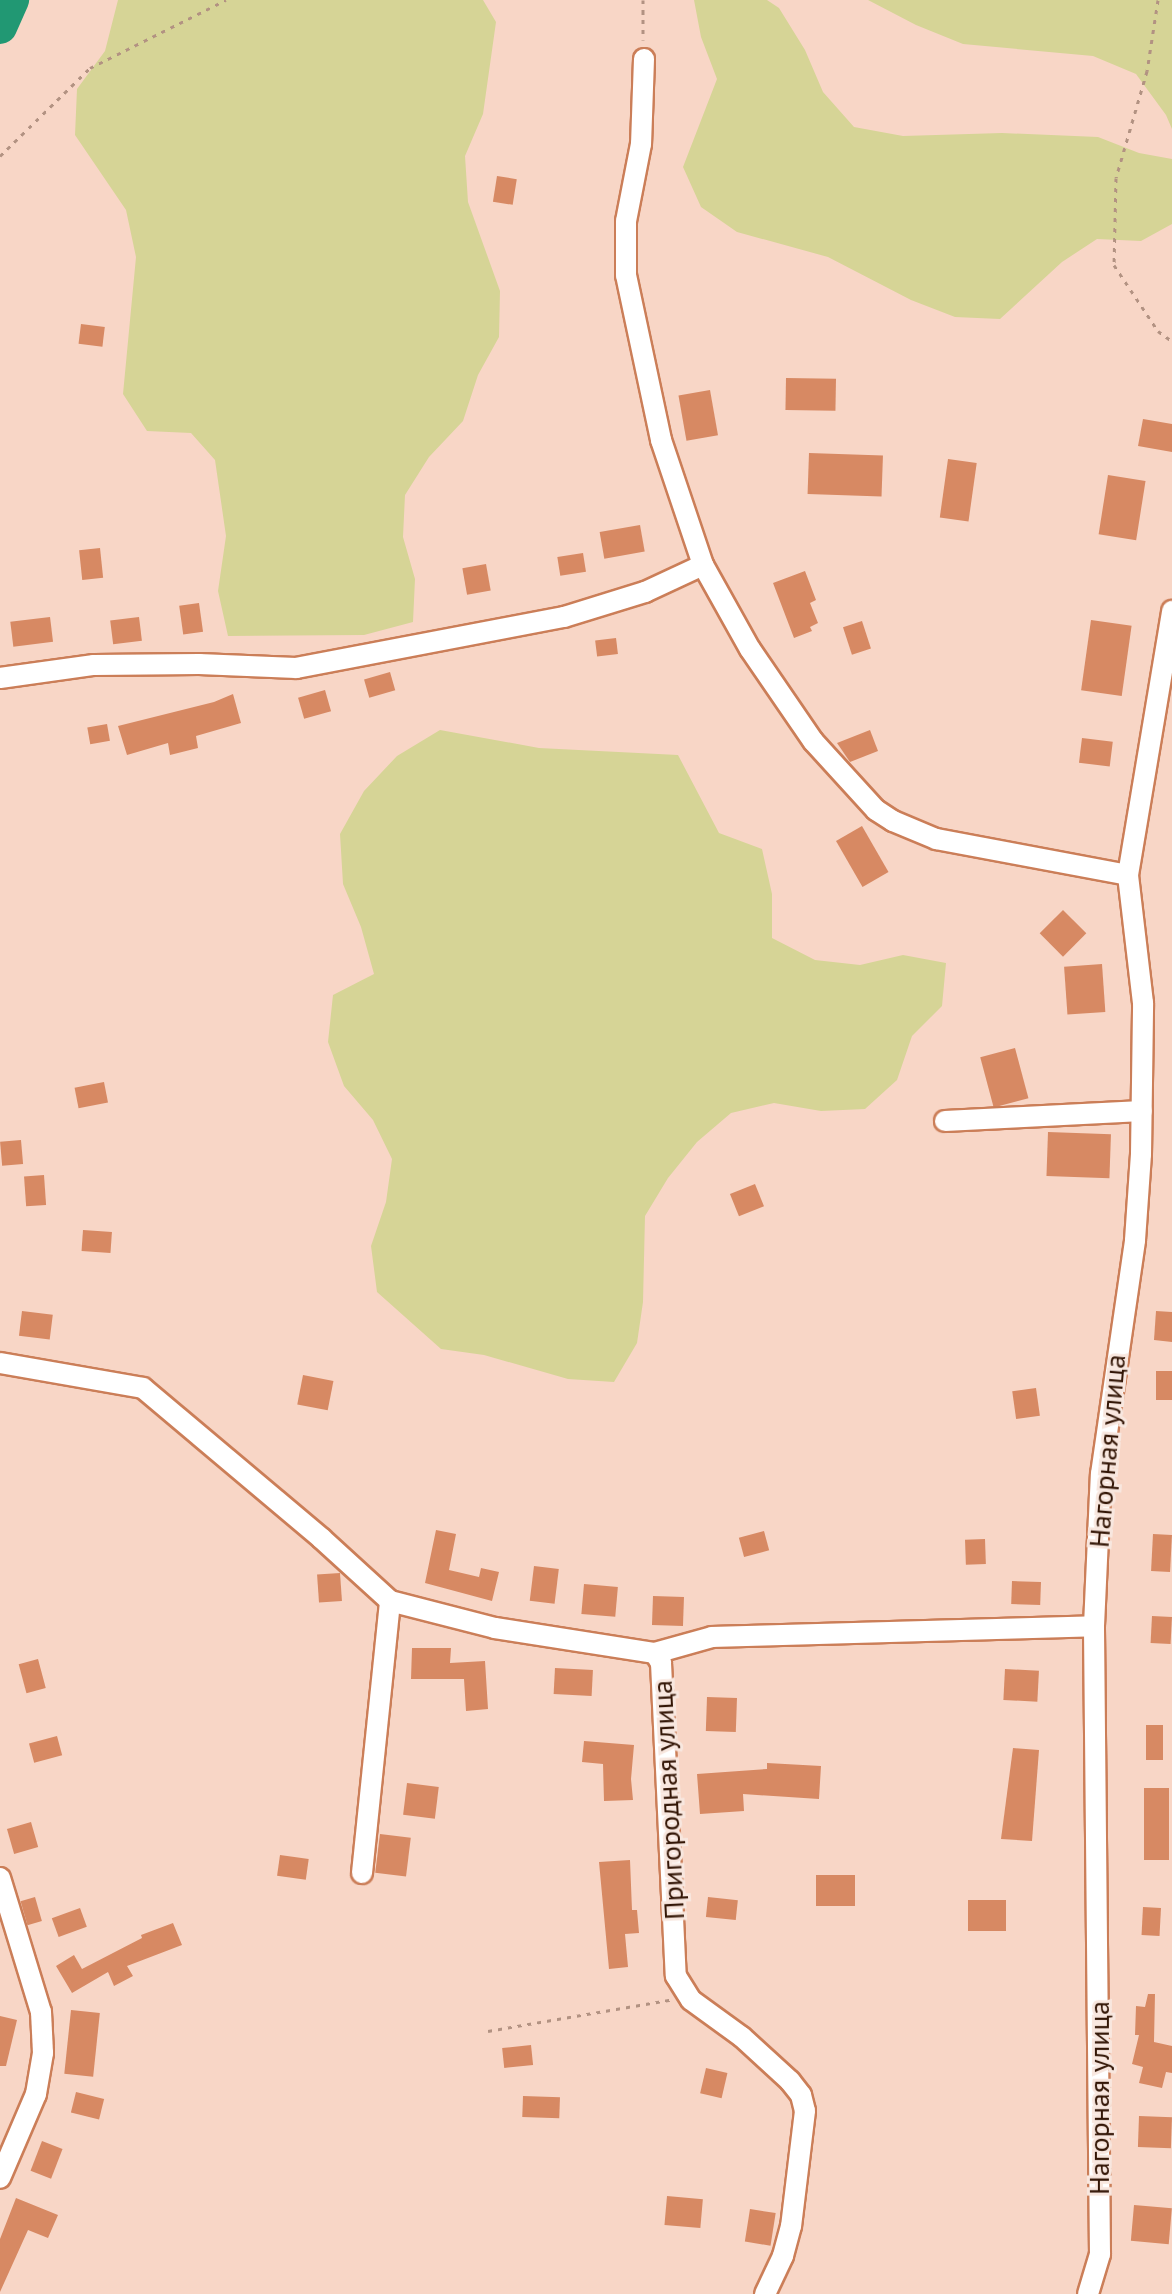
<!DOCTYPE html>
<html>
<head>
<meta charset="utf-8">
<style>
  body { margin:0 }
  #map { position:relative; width:1172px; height:2294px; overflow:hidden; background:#f8d6c6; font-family:"PT Sans",sans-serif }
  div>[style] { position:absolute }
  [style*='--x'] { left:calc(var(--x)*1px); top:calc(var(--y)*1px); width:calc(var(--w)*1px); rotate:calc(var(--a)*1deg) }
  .green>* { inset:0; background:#d6d496 }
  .river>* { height:34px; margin:-17px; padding:0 17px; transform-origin:17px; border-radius:17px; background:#219873 }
  .building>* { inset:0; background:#d78963; transform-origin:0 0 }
  .path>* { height:3px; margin-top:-1.5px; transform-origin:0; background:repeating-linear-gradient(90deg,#b29282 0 4px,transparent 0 10px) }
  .roads { filter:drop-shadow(2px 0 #cb7e58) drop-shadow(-2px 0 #cb7e58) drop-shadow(0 2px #cb7e58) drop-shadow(0 -2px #cb7e58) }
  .minor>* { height:20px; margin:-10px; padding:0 10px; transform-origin:10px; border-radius:10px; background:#fff }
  span { translate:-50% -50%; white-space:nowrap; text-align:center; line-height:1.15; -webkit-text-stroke:6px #f8e7df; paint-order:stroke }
  .street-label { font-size:28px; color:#331606 }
</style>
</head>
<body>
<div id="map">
  <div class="green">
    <div style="clip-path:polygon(118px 0,483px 0,496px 22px,483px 114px,465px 156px,468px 202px,500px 291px,499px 337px,478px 375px,463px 421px,429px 457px,405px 495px,403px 537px,415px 579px,413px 622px,364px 635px,228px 636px,218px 591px,226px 536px,215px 460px,191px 433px,147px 431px,123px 394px,136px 257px,126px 210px,75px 135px,77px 89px,105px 51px)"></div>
    <div style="clip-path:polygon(694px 0,767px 0,779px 8px,805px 50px,823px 92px,854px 127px,903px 136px,1002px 133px,1098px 137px,1139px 153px,1172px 159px,1172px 224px,1141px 241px,1097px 239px,1062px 262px,1000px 319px,955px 317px,911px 300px,828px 257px,737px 232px,701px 207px,683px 167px,717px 79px,701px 37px)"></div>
    <div style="clip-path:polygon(868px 0,1172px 0,1172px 129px,1166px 115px,1136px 74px,1093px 56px,963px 44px,916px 25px)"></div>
    <div style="clip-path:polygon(440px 730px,539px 748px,678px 755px,719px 833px,762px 849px,772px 894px,772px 938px,815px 960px,860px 965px,903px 955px,946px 963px,942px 1006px,912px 1036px,897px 1080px,865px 1109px,821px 1111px,774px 1103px,731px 1113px,697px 1142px,668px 1178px,645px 1216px,643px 1302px,637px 1343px,614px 1382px,568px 1379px,484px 1355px,441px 1349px,377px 1292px,371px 1246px,386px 1202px,392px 1159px,373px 1120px,344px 1086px,328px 1042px,333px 995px,374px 974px,361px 927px,343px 884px,340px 834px,364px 791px,397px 756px)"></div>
  </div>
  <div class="river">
    <div style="--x:0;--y:27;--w:30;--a:-66"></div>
  </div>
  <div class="building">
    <div style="left:497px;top:176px;width:20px;height:26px;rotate:9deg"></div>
    <div style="left:81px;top:324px;width:24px;height:20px;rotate:7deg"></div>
    <div style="left:786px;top:378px;width:50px;height:32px;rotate:1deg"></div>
    <div style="left:710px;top:390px;width:46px;height:32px;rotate:80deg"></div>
    <div style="clip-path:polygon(1143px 419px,1172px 424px,1172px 452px,1138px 446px)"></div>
    <div style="left:809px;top:453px;width:74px;height:41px;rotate:2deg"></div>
    <div style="left:948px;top:459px;width:29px;height:59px;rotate:8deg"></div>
    <div style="left:1108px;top:475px;width:38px;height:60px;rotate:9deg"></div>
    <div style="left:640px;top:525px;width:27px;height:41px;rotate:80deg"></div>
    <div style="left:100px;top:548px;width:30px;height:21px;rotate:84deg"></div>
    <div style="left:583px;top:553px;width:19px;height:26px;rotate:81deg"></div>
    <div style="left:486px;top:564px;width:27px;height:24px;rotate:80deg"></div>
    <div style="clip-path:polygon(805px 571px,816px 600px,810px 603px,818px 623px,810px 627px,812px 631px,794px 638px,773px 583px)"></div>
    <div style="left:199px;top:603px;width:29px;height:20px;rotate:82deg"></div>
    <div style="left:50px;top:617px;width:25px;height:40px;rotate:83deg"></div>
    <div style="left:139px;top:617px;width:24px;height:29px;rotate:83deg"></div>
    <div style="left:1091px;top:620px;width:41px;height:71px;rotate:8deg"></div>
    <div style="left:862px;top:621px;width:29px;height:20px;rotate:72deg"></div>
    <div style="left:616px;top:638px;width:16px;height:21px;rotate:83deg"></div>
    <div style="left:390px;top:672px;width:19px;height:27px;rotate:74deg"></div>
    <div style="left:325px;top:690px;width:22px;height:28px;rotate:74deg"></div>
    <div style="clip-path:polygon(233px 694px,241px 723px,196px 736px,198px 748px,170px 755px,168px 743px,127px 755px,118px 726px,214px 702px)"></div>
    <div style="left:107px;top:724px;width:17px;height:20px;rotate:80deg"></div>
    <div style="clip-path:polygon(870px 730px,878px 751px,850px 762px,837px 743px)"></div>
    <div style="left:1082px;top:738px;width:31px;height:25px;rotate:7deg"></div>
    <div style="left:862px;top:826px;width:53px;height:30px;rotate:60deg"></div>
    <div style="left:1063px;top:910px;width:33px;height:33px;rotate:45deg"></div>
    <div style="left:1102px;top:964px;width:48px;height:38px;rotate:86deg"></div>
    <div style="left:1015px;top:1048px;width:52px;height:36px;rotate:75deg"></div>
    <div style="left:104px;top:1082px;width:21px;height:30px;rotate:79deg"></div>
    <div style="left:1048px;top:1132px;width:63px;height:44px;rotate:2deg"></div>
    <div style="left:21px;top:1140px;width:24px;height:21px;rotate:85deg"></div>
    <div style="left:44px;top:1175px;width:30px;height:20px;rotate:86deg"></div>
    <div style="left:755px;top:1184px;width:24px;height:27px;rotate:68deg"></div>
    <div style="left:83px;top:1230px;width:29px;height:21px;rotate:4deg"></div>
    <div style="left:22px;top:1311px;width:31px;height:25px;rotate:7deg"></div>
    <div style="clip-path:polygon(1156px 1311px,1172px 1312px,1172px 1342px,1154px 1340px)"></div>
    <div style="left:1156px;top:1371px;width:16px;height:29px"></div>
    <div style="left:303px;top:1375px;width:31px;height:30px;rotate:11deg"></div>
    <div style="left:1036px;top:1388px;width:28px;height:24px;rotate:82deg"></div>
    <div style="clip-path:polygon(436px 1530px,456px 1534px,449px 1570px,479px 1577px,481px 1568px,499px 1572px,492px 1601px,425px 1583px)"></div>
    <div style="left:764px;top:1531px;width:20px;height:26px;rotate:75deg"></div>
    <div style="left:1153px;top:1534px;width:19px;height:37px;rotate:3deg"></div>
    <div style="left:985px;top:1539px;width:25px;height:20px;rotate:88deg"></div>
    <div style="left:534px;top:1566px;width:25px;height:35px;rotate:7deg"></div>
    <div style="left:340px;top:1573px;width:28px;height:23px;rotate:86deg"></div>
    <div style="left:1012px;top:1581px;width:29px;height:23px;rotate:2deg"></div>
    <div style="left:584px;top:1584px;width:34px;height:30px;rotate:5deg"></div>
    <div style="left:653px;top:1596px;width:31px;height:29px;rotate:2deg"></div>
    <div style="left:1152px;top:1616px;width:20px;height:27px;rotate:3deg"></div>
    <div style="clip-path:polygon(412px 1648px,451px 1648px,450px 1663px,485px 1661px,488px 1709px,466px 1711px,464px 1679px,411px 1679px)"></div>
    <div style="left:38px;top:1659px;width:30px;height:20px;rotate:75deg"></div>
    <div style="left:555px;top:1668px;width:38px;height:26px;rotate:3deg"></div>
    <div style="left:1005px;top:1669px;width:34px;height:31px;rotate:3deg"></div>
    <div style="left:707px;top:1697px;width:30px;height:34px;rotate:2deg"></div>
    <div style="left:1146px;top:1725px;width:17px;height:35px"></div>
    <div style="left:57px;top:1736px;width:20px;height:29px;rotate:75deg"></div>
    <div style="clip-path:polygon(584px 1741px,634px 1745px,631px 1779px,633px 1800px,604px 1801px,603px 1764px,582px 1762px)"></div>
    <div style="clip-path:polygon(1013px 1748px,1039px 1750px,1032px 1841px,1001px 1839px)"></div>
    <div style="clip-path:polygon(767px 1763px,821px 1766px,819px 1799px,743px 1794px,744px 1811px,700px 1814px,697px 1774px,767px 1769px)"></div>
    <div style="left:407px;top:1783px;width:32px;height:32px;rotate:7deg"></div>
    <div style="left:1144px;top:1788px;width:25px;height:72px"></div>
    <div style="left:31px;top:1822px;width:26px;height:25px;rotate:74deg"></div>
    <div style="left:380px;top:1834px;width:31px;height:39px;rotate:7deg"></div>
    <div style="left:280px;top:1855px;width:29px;height:21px;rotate:8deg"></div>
    <div style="clip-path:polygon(630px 1860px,632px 1910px,637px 1910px,639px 1933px,625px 1934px,628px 1967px,609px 1969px,599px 1862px)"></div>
    <div style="left:816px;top:1875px;width:39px;height:31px"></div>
    <div style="left:35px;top:1897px;width:25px;height:15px;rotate:74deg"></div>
    <div style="left:708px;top:1897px;width:30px;height:20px;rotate:6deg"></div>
    <div style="left:968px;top:1900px;width:38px;height:31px"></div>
    <div style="left:1143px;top:1907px;width:18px;height:28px;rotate:3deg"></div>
    <div style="left:80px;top:1908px;width:20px;height:30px;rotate:70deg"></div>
    <div style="clip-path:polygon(173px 1923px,182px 1945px,127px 1966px,133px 1976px,114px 1986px,108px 1972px,72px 1993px,56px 1966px,74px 1955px,82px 1969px,142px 1938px,141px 1935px)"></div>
    <div style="clip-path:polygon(1148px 1994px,1155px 1994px,1154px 2042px,1172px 2046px,1172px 2073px,1166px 2072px,1162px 2088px,1139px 2083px,1143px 2067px,1132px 2064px,1139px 2035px,1135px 2035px,1136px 2006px,1145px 2007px)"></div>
    <div style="left:71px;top:2010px;width:29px;height:64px;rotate:6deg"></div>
    <div style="clip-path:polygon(0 2016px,17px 2020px,6px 2066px,0 2066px)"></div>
    <div style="left:531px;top:2045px;width:20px;height:29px;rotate:84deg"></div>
    <div style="left:706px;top:2068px;width:22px;height:26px;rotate:13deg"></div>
    <div style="left:76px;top:2092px;width:29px;height:21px;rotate:14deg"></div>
    <div style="left:523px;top:2096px;width:37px;height:21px;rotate:2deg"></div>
    <div style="left:1139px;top:2116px;width:33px;height:31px;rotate:2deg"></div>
    <div style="left:42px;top:2141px;width:22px;height:32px;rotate:21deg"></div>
    <div style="left:667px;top:2196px;width:36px;height:29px;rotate:5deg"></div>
    <div style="clip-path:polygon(16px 2198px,58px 2215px,48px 2238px,28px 2230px,0 2292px,0 2239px)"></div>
    <div style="left:1134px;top:2205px;width:38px;height:36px;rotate:5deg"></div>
    <div style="left:750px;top:2209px;width:26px;height:33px;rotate:9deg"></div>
  </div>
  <div class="path">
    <div style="--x:643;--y:0;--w:40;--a:90"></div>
    <div style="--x:1158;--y:0;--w:72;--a:98.8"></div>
    <div style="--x:1147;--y:71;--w:111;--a:106.2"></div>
    <div style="--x:1116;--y:178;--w:87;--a:91.3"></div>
    <div style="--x:1114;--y:265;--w:79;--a:56.3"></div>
    <div style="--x:1158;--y:331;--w:17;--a:36"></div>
    <div style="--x:0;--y:156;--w:126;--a:-44.4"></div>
    <div style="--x:90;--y:68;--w:152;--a:-26.6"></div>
    <div style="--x:488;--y:2031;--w:185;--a:-9.7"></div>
  </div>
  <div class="roads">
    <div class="minor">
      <div style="--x:644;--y:59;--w:85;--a:92"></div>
      <div style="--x:641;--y:144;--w:78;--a:101"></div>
      <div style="--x:626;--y:221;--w:54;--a:90"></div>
      <div style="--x:626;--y:275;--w:169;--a:78"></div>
      <div style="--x:661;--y:440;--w:132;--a:71.4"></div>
      <div style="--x:703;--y:565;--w:96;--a:60.8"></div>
      <div style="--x:750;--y:649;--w:112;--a:55.6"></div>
      <div style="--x:813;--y:741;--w:93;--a:47.6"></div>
      <div style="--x:876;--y:810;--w:20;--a:33"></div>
      <div style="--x:893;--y:821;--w:47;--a:22.7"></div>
      <div style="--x:936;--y:839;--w:195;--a:10.6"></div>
      <div style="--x:0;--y:678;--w:95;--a:-7.9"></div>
      <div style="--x:94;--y:665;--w:105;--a:-0.5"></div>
      <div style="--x:199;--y:664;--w:97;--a:2.4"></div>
      <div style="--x:296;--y:668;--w:273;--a:-10.8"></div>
      <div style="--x:564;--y:617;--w:85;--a:-17.2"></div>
      <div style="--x:645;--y:592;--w:64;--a:-25"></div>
      <div style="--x:945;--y:1121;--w:197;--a:-2.9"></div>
      <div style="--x:0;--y:1363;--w:145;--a:9.9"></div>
      <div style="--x:143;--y:1388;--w:233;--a:40.1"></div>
      <div style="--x:321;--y:1538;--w:93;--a:42.4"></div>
      <div style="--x:390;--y:1601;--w:108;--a:14.4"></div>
      <div style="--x:495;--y:1628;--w:162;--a:8.9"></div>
      <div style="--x:655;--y:1653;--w:12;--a:59"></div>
      <div style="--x:661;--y:1663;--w:313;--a:87.3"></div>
      <div style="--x:676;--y:1976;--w:28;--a:58"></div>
      <div style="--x:691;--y:2000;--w:63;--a:36"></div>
      <div style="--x:742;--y:2037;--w:65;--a:42.5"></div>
      <div style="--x:790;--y:2081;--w:18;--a:52"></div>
      <div style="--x:801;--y:2095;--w:16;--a:76"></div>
      <div style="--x:805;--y:2111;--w:116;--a:96.9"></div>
      <div style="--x:791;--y:2226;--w:31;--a:105"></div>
      <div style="--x:783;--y:2256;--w:42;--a:115.3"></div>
      <div style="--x:655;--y:1653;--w:59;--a:-15.7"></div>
      <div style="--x:712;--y:1637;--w:382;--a:-1.6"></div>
      <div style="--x:362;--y:1873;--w:273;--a:-84.1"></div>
      <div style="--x:0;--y:1878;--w:140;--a:73"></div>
      <div style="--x:41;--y:2012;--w:41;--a:87.2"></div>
      <div style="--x:43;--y:2053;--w:42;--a:99.7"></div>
      <div style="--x:36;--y:2094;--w:91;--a:113.2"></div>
      <div style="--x:1088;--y:2294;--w:42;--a:-73.3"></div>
      <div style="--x:1100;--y:2254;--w:628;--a:-90.55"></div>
      <div style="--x:1094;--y:1626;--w:152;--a:-87.4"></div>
      <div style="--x:1101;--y:1474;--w:236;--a:-81.7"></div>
      <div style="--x:1135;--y:1240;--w:86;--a:-86"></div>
      <div style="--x:1141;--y:1154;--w:151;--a:-89.2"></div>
      <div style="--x:1143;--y:1003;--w:129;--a:-96.7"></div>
      <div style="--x:1128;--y:875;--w:268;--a:-80.5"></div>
    </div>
  </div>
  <div class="street-label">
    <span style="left:1107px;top:1451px;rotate:-85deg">Нагорная улица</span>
    <span style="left:668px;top:1800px;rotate:-93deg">Пригородная улица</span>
    <span style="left:1099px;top:2098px;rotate:-90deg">Нагорная улица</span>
  </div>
</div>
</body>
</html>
